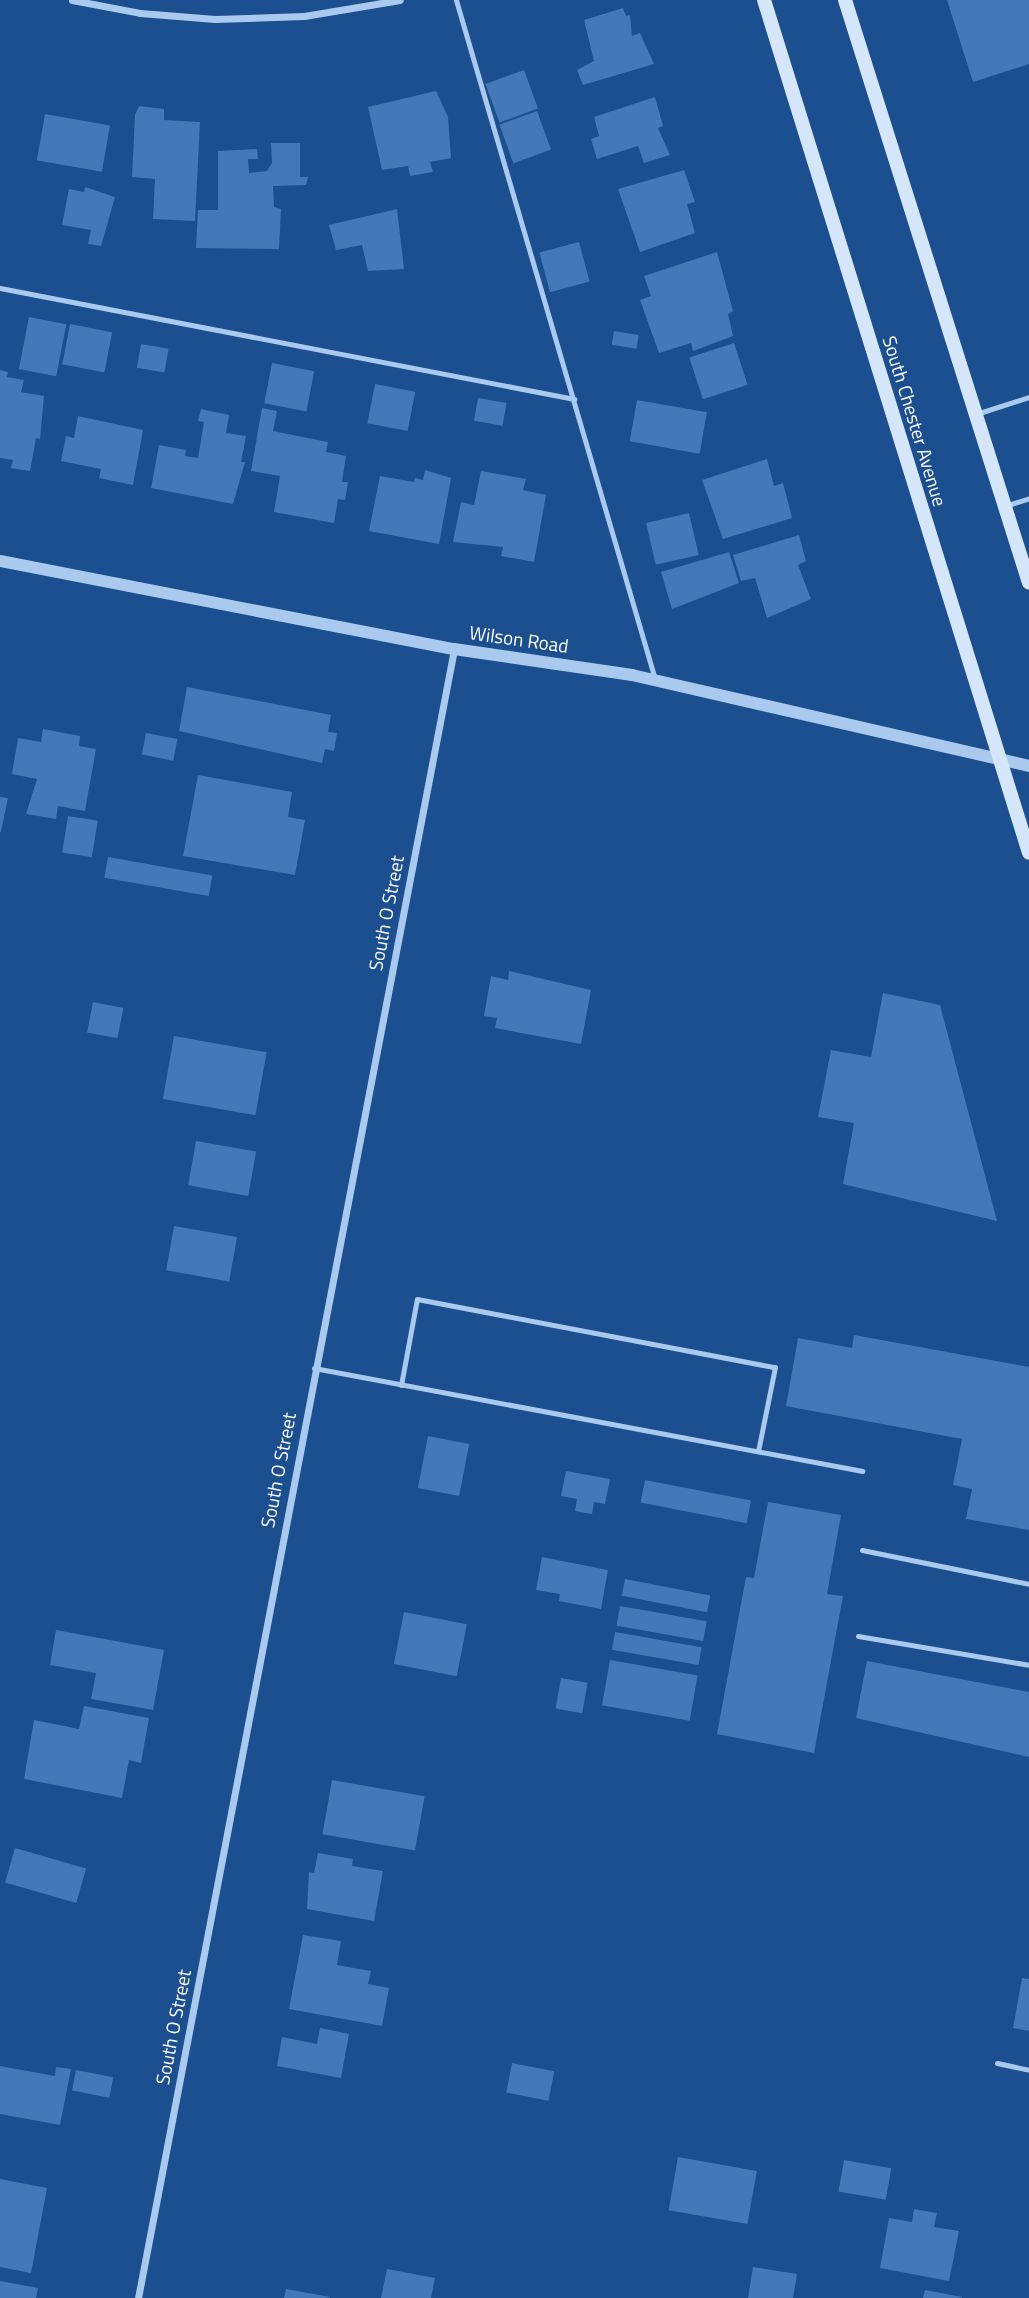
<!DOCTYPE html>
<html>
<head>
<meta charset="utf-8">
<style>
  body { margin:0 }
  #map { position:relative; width:1029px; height:2298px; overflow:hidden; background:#1b4f8f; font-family:"Titillium Web",sans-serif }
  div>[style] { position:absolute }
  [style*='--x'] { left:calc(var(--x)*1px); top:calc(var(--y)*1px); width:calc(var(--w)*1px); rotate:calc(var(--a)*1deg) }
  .building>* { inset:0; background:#4478b7; transform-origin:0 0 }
  .service>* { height:5px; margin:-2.5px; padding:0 2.5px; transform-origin:2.5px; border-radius:2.5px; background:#a9c9ee }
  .minor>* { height:7px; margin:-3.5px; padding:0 3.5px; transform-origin:3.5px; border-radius:3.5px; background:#a9c9ee }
  .tertiary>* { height:12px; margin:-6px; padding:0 6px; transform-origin:6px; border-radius:6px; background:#a9c9ee }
  .secondary>* { height:14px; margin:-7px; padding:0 7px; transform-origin:7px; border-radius:7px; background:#d6e6fa }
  span { translate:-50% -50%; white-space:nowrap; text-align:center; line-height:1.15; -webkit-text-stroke:5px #1b4f8f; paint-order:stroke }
  .street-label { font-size:19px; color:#fff }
</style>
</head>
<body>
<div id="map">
  <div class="building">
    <div style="clip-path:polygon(947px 0,1029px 0,1029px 64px,973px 82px)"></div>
    <div style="clip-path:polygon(623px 8px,626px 16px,630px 15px,632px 36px,640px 33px,654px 64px,583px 85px,577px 70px,594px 61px,584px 20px)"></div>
    <div style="left:524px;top:70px;width:41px;height:41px;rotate:70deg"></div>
    <div style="clip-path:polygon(436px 91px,448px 117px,451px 158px,430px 162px,433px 172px,410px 176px,408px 166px,382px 170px,368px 107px)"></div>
    <div style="clip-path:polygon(655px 97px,663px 126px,658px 128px,670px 155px,644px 163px,638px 146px,597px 159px,591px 139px,599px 136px,594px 117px)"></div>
    <div style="clip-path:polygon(139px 106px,164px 109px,164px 120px,200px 122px,195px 221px,153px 219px,155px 179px,132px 177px,135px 115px)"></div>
    <div style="left:537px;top:111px;width:41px;height:40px;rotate:70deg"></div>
    <div style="left:45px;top:114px;width:66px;height:47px;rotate:10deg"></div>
    <div style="clip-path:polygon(271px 143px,300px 143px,300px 177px,308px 177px,306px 185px,273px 186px,274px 207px,281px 209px,279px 249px,196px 248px,198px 210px,218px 210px,218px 151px,257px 149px,258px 159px,248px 159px,249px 173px,267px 171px,272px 163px)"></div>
    <div style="clip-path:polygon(684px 170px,695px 202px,687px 204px,695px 233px,640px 252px,618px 189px)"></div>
    <div style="clip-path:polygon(85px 187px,115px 197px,101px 246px,88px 244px,91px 230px,62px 225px,69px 189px,84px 192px)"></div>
    <div style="clip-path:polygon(397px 209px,404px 269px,368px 271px,362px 245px,336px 250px,329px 225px)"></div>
    <div style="left:579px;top:242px;width:41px;height:41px;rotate:75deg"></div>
    <div style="clip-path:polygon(717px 252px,733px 311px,728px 314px,733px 336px,693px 351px,691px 343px,659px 353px,640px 300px,651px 296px,644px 276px)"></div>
    <div style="left:29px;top:317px;width:38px;height:53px;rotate:11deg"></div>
    <div style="left:70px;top:324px;width:43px;height:41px;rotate:11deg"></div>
    <div style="left:614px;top:331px;width:25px;height:14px;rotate:9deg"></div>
    <div style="left:734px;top:343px;width:44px;height:47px;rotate:72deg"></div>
    <div style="left:141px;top:344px;width:28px;height:24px;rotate:10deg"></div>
    <div style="left:272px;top:363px;width:43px;height:41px;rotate:11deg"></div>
    <div style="clip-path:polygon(0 370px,8px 372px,7px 377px,24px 380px,21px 392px,44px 396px,40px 439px,36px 438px,30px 471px,11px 468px,13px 460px,0 458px)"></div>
    <div style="left:375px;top:384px;width:41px;height:40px;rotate:11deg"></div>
    <div style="left:478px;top:398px;width:29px;height:23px;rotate:10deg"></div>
    <div style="left:637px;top:400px;width:71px;height:42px;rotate:10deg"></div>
    <div style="clip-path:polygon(262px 408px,277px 411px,273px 431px,328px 442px,326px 452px,346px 456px,342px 482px,348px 482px,345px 500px,338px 499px,334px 523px,274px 512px,280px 476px,251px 471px)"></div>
    <div style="clip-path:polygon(201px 409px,229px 415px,226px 433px,246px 436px,241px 462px,245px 462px,233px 504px,151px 488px,159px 445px,186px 450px,185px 456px,198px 458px,204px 422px,198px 421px)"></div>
    <div style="clip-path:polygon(78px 416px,143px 430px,133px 485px,99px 478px,101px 469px,61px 461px,66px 436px,74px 438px)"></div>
    <div style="clip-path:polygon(767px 459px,774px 486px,783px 483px,792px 518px,723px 539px,702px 480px)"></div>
    <div style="clip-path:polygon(425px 470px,451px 478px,439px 544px,369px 531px,380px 476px,414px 482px,415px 478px,423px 480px)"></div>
    <div style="clip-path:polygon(481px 471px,526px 479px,523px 490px,546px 495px,534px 562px,501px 556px,503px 547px,453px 542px,461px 502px,474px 505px)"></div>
    <div style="left:689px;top:513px;width:43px;height:44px;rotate:77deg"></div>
    <div style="clip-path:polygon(799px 535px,806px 561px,798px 565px,811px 599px,767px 618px,755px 578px,741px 581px,733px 555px)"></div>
    <div style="clip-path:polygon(729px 552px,739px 583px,672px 609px,661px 572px)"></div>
    <div style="clip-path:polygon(187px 687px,331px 715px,328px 732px,337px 733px,334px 751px,325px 749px,322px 763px,179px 731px)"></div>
    <div style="clip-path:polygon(43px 729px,80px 736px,79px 746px,96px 749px,85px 811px,58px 806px,56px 819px,26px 814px,37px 779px,12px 774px,18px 738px,41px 742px)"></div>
    <div style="left:146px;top:733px;width:32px;height:22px;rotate:11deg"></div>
    <div style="clip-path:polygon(198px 775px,292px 792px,288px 817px,305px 820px,295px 875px,183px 856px)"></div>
    <div style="clip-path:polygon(0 797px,8px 798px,1px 832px,0 832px)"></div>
    <div style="left:68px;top:816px;width:30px;height:37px;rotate:9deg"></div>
    <div style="left:108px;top:857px;width:106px;height:21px;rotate:10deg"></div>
    <div style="clip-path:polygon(509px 971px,591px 990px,581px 1044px,495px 1028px,497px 1018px,484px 1016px,491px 976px,508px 980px)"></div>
    <div style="clip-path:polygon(883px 993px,940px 1005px,997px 1221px,843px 1184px,854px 1123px,818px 1117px,831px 1050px,871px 1057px)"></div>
    <div style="left:93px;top:1002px;width:31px;height:31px;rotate:11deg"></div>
    <div style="left:174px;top:1036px;width:94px;height:64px;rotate:10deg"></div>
    <div style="left:196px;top:1141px;width:61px;height:45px;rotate:10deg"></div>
    <div style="left:174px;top:1226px;width:64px;height:45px;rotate:10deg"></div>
    <div style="clip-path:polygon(854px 1335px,1029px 1367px,1029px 1530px,966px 1519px,972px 1489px,953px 1485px,962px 1439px,786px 1406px,798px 1338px,852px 1348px)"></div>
    <div style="left:428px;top:1436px;width:42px;height:53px;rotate:11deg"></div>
    <div style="clip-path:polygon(566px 1471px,610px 1479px,605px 1504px,594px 1502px,592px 1514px,575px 1511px,577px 1499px,561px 1496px)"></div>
    <div style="left:645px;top:1480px;width:108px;height:23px;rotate:11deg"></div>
    <div style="clip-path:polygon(768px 1502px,841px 1515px,827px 1594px,843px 1596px,814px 1753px,717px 1734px,746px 1577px,754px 1578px)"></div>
    <div style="clip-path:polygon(542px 1557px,608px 1570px,601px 1609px,559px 1601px,560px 1594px,536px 1590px)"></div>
    <div style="left:625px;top:1579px;width:87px;height:17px;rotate:11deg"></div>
    <div style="left:620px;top:1606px;width:88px;height:20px;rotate:10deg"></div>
    <div style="left:404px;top:1612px;width:64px;height:53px;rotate:11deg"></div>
    <div style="clip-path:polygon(56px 1630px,164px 1650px,153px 1710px,91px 1699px,96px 1673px,50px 1665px)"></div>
    <div style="left:615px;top:1632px;width:88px;height:18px;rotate:10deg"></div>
    <div style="left:610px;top:1660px;width:89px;height:46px;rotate:10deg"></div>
    <div style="clip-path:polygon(867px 1661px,1029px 1692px,1029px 1757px,856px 1718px)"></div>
    <div style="left:561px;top:1678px;width:27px;height:31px;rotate:10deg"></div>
    <div style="clip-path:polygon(84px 1706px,149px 1718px,141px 1763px,129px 1760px,122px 1798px,24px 1779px,34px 1720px,79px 1729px)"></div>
    <div style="left:332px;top:1780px;width:94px;height:55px;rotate:10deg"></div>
    <div style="left:15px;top:1848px;width:74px;height:36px;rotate:16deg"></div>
    <div style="clip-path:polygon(318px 1853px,353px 1859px,352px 1866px,383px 1871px,374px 1921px,307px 1909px,309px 1872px,314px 1873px)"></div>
    <div style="clip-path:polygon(303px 1935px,341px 1941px,337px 1965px,371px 1971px,368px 1984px,389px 1988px,382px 2026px,289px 2009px)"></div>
    <div style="clip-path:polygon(1022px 1978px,1029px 1979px,1029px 2031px,1013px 2028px)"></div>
    <div style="clip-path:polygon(320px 2028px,349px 2034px,341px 2078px,277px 2066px,282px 2037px,317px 2044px)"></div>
    <div style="left:512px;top:2063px;width:43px;height:30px;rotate:11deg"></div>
    <div style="clip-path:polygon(0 2066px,55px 2076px,56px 2067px,71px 2069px,60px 2125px,0 2114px)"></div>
    <div style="left:76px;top:2070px;width:38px;height:21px;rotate:11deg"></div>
    <div style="left:678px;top:2157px;width:80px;height:54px;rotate:10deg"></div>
    <div style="left:844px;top:2160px;width:48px;height:32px;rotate:10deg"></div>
    <div style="clip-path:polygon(0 2179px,47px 2188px,31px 2273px,0 2267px)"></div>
    <div style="clip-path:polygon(914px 2209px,937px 2213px,934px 2227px,959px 2231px,949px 2281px,880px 2268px,889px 2218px,912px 2222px)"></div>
    <div style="clip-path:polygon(753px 2267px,797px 2274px,793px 2298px,748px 2298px)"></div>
    <div style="clip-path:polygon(387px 2269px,435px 2278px,431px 2298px,381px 2298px)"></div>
    <div style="clip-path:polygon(0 2281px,38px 2288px,36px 2298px,0 2298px)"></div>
    <div style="clip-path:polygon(286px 2289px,330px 2297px,330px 2298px,284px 2298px)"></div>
    <div style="clip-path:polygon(925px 2290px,962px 2297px,962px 2298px,923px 2298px)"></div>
  </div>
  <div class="service">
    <div style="--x:456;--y:0;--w:708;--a:73.67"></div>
    <div style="--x:0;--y:288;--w:585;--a:10.94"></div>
    <div style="--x:976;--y:414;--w:56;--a:-17.8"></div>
    <div style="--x:1005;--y:506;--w:25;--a:-18"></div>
    <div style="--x:314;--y:1368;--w:558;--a:10.64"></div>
    <div style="--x:401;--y:1385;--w:87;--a:-79.5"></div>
    <div style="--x:417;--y:1299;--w:364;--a:10.8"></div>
    <div style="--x:775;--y:1367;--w:86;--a:101.4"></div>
    <div style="--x:862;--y:1550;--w:170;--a:11.5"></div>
    <div style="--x:858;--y:1636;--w:173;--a:9.6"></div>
    <div style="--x:997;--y:2063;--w:33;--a:12"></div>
  </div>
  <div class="minor">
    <div style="--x:72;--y:0;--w:69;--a:10.8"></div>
    <div style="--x:140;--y:13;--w:75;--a:4.6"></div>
    <div style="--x:215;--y:19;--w:89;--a:-1.9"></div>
    <div style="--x:304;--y:16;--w:97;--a:-9.5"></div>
    <div style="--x:138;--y:2298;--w:1679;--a:-79.15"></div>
  </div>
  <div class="tertiary">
    <div style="--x:0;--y:561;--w:462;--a:11"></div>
    <div style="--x:454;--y:649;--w:180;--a:8.3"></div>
    <div style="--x:632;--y:675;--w:407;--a:12.9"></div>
  </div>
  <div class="secondary">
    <div style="--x:764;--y:0;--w:893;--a:72.74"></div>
    <div style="--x:845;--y:0;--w:611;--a:72.48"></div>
  </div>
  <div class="street-label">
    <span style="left:915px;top:421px;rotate:73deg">South Chester Avenue</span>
    <span style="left:519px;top:639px;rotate:8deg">Wilson Road</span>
    <span style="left:386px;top:913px;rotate:-79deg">South O Street</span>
    <span style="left:278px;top:1470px;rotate:-79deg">South O Street</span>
    <span style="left:173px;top:2027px;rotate:-79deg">South O Street</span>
  </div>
</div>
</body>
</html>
